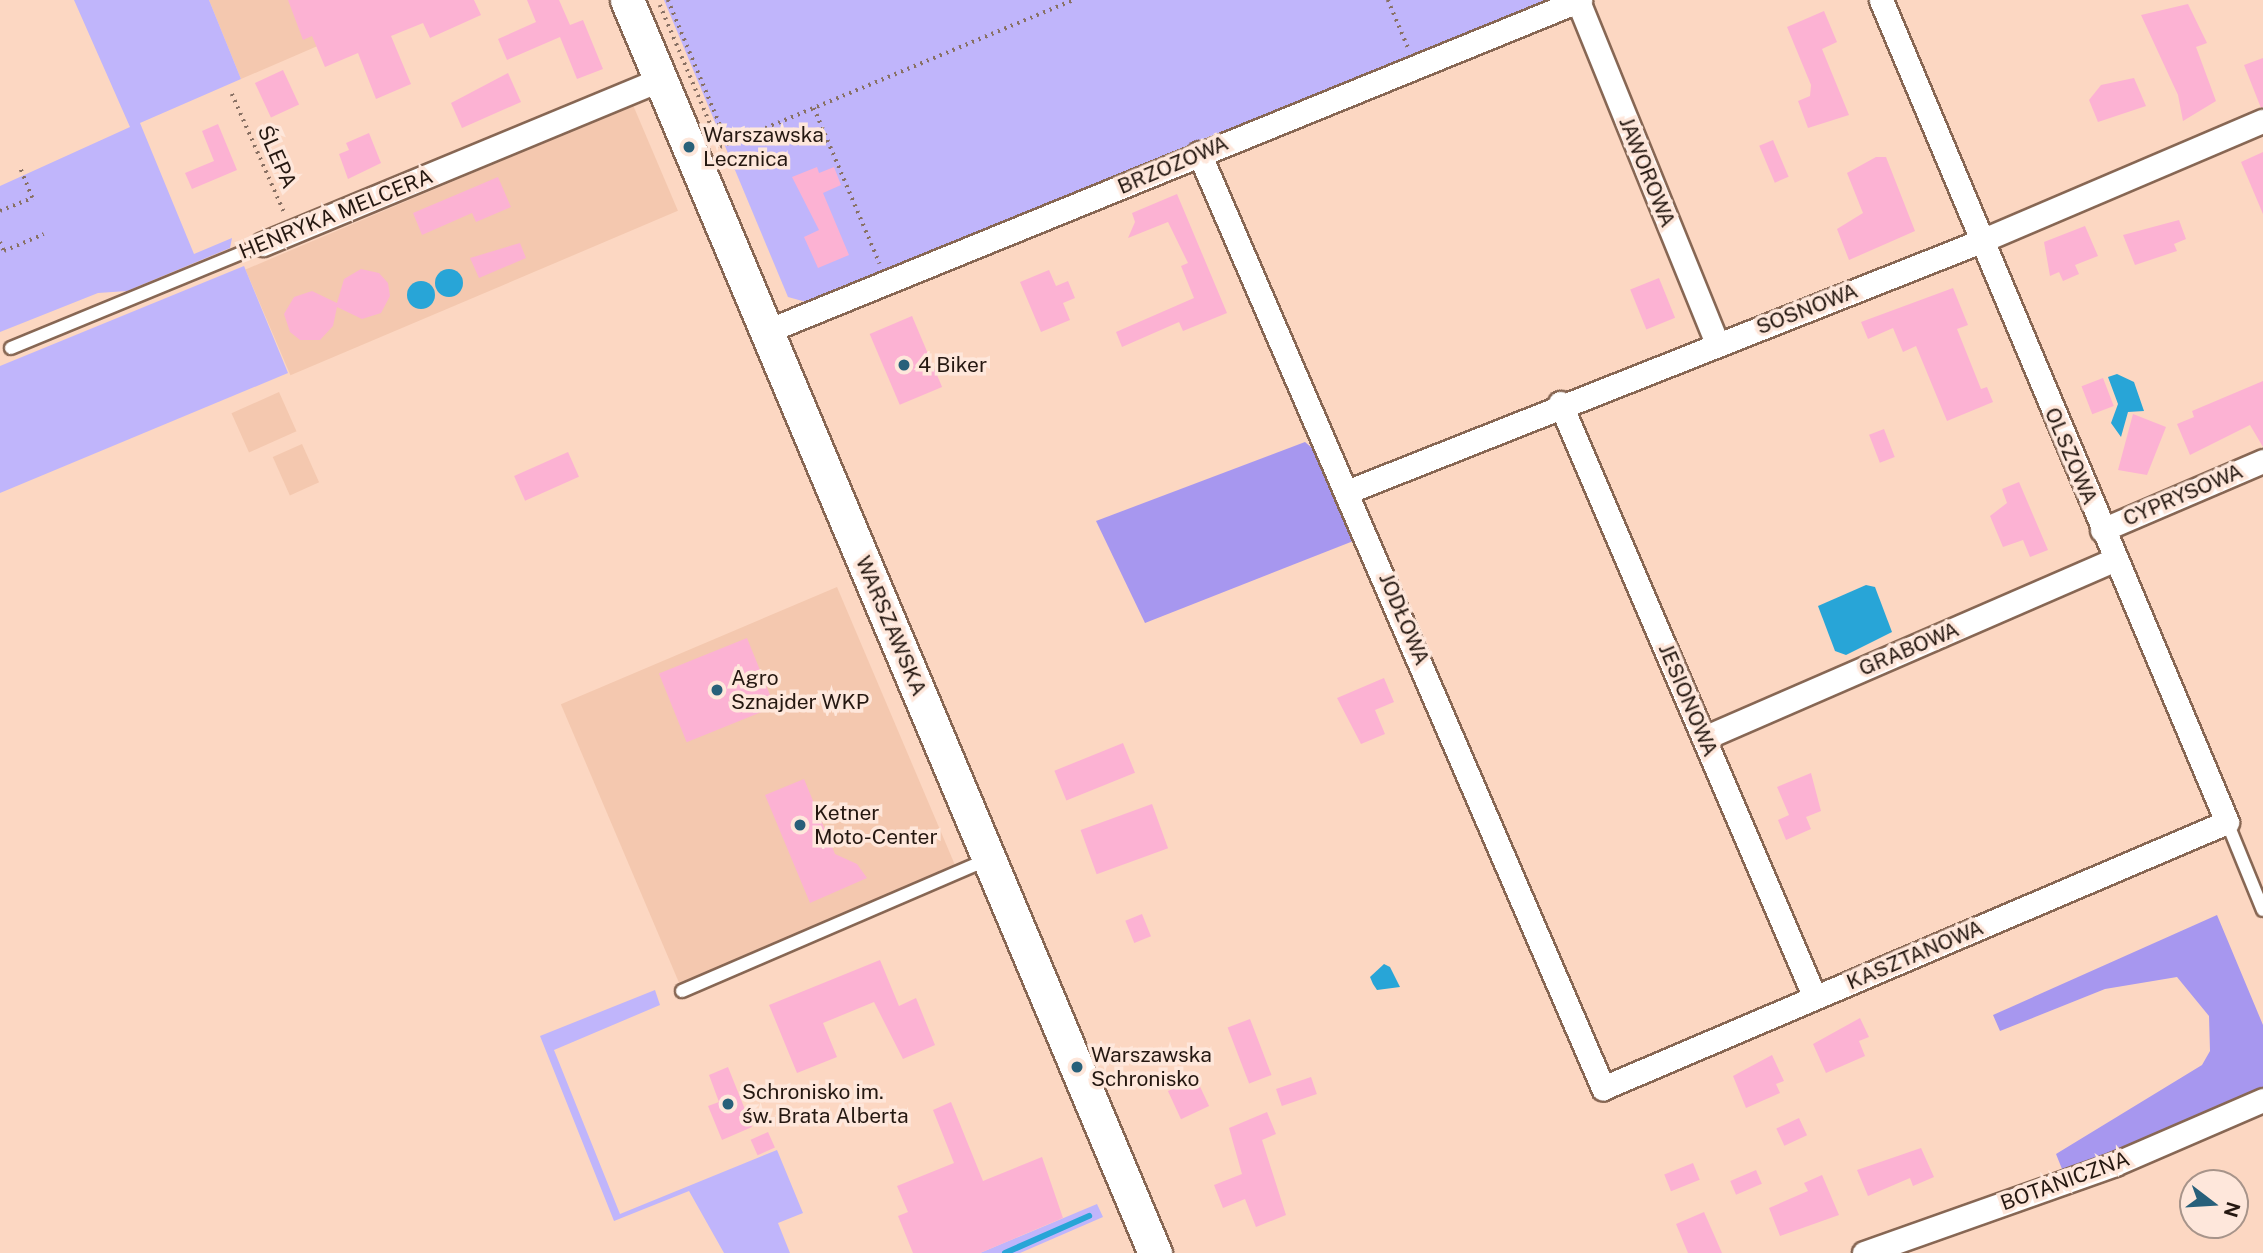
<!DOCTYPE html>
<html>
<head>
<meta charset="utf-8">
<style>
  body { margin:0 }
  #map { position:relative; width:2263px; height:1253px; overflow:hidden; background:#fcd7c2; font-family:"Public Sans",sans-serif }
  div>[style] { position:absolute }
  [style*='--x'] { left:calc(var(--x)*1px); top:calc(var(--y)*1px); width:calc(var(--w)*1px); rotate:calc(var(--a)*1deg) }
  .built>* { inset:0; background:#f4c8af; transform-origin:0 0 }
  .green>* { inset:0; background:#c0b5fb }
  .forest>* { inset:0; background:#a797ef }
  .water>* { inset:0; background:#28a5d7 }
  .round { border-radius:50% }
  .stream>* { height:6px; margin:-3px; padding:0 3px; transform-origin:3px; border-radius:3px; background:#28a5d7 }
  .building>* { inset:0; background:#fcb2d3; transform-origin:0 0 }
  .path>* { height:3.5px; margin-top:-1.75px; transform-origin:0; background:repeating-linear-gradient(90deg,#887063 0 2px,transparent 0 7px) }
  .roads { filter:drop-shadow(2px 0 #876754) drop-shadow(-2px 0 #876754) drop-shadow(0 2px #876754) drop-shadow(0 -2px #876754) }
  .lane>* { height:12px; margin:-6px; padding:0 6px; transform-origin:6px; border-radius:6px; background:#fff }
  .street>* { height:23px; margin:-11.5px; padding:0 11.5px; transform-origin:11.5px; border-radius:11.5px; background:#fff }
  .secondary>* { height:33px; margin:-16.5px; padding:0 16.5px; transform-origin:16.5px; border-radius:16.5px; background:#fff }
  .dots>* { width:19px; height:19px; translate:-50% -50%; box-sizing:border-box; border:4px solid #fee7db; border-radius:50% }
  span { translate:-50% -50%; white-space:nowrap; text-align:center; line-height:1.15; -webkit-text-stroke:7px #fee7db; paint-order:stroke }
  .poi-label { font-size:21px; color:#251811 }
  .left { translate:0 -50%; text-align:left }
  .street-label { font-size:21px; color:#251811 }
  .north { position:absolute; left:2179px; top:1169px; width:70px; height:70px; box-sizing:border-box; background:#fee7db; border:2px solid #a7948a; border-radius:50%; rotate:107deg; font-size:19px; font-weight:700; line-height:28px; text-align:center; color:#251811 }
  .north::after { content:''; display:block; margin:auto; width:24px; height:32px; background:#28607a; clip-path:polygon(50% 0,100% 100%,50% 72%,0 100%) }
</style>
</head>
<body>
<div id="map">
  <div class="built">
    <div style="clip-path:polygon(209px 0,424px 0,241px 79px)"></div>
    <div style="left:633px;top:105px;width:115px;height:421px;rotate:67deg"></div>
    <div style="left:279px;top:392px;width:43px;height:52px;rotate:66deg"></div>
    <div style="left:302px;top:444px;width:42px;height:32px;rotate:66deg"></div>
    <div style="left:837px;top:587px;width:303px;height:300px;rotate:67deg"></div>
  </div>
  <div class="green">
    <div style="clip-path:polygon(74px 0,209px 0,241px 79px,140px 123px,194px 254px,232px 238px,230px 248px,127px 291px,98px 293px,0 332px,0 186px,130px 127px)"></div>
    <div style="clip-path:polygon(664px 0,1546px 0,806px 302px,788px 297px)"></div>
    <div style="clip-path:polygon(244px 266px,288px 373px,0 493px,0 366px)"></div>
    <div style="clip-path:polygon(655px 990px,660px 1005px,554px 1050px,620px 1214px,777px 1150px,803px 1213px,778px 1223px,790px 1253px,724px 1253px,689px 1191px,614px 1221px,540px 1036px)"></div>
    <div style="clip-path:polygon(1097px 1204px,1103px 1217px,1020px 1253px,980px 1253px)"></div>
  </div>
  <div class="forest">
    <div style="clip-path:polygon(1305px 442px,1324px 458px,1361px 538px,1145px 623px,1096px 521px)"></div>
    <div style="clip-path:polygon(2217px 915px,2263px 1025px,2263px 1093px,2064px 1174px,2056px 1154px,2202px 1065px,2210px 1051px,2209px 1016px,2177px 977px,2105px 989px,2000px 1031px,1993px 1015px)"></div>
  </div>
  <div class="water">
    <div class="round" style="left:435px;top:269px;width:28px;height:28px"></div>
    <div class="round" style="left:407px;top:281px;width:28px;height:28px"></div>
    <div style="clip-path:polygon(2117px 374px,2134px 382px,2144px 411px,2128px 412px,2121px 437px,2111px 423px,2118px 404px,2108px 377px)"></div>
    <div style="clip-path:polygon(1866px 585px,1875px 587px,1892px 632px,1846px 655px,1835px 651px,1818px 606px)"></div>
    <div style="clip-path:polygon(1384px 964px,1390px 967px,1400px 987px,1377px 990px,1373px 984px,1370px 977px)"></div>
  </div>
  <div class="stream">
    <div style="--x:1005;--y:1253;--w:92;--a:-23.8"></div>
  </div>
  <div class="building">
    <div style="clip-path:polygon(288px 0,474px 0,481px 15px,430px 38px,423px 23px,391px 36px,411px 84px,376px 99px,358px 53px,325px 67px,312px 36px,303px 40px)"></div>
    <div style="clip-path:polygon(527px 0,559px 0,570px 25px,583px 20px,603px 69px,577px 79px,560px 37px,507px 60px,498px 39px,536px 22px)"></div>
    <div style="clip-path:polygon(2188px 4px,2207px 43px,2196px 47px,2216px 101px,2183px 121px,2178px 95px,2141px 15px)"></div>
    <div style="clip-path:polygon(1824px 11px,1837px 42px,1822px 49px,1849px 115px,1808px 128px,1798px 101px,1810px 96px,1811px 85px,1787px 27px)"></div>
    <div style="clip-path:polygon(2263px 58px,2263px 107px,2261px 108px,2244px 65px)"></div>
    <div style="left:283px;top:70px;width:38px;height:31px;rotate:65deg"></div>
    <div style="clip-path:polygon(508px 73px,521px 102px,462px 128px,451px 103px)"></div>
    <div style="clip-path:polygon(2134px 78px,2146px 106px,2098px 122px,2089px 100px,2101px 85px)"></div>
    <div style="clip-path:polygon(218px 124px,237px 170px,192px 189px,185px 173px,214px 161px,202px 131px)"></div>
    <div style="clip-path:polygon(369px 133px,381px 163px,348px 179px,339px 154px,349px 150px,346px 143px)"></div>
    <div style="left:1773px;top:140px;width:40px;height:15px;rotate:67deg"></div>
    <div style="clip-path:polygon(2263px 152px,2263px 214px,2241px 162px)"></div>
    <div style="clip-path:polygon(1876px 157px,1886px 157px,1915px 231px,1849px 260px,1837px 229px,1863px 213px,1847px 173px)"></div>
    <div style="clip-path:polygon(817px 167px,819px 173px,834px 167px,841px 185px,823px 193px,849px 255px,818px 268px,804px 237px,819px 230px,792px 177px)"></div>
    <div style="clip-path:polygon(498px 177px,511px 207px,476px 222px,472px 213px,422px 235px,413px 213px)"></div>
    <div style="clip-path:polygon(1177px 194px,1227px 313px,1183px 331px,1179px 322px,1122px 347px,1116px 332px,1194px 298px,1181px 266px,1188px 263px,1168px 222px,1128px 238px,1135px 222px,1132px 213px)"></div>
    <div style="clip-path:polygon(2179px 220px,2186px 239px,2174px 244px,2177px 251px,2135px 265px,2123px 235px)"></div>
    <div style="clip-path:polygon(2085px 226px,2098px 256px,2075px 265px,2079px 274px,2063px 281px,2059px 272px,2050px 276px,2044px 242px)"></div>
    <div style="clip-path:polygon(520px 243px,526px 258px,479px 278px,470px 258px)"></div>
    <div style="clip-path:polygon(361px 269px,379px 273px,388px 283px,390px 296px,381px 313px,362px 319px,337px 307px,333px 326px,320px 340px,300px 340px,290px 332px,284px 314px,294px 297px,312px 291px,337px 303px,344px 279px)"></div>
    <div style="clip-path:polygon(1049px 270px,1056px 286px,1068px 281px,1075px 298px,1063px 303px,1070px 320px,1041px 332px,1020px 282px)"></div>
    <div style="left:1659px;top:278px;width:43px;height:31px;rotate:68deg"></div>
    <div style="clip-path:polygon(1953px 288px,1968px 325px,1957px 329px,1981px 389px,1987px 387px,1993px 402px,1947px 421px,1916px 346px,1903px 352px,1893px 328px,1868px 339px,1861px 322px)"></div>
    <div style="left:912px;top:316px;width:77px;height:46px;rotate:67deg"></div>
    <div style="left:2103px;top:378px;width:30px;height:23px;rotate:69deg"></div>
    <div style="clip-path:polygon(2263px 381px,2263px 447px,2250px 425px,2190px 455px,2177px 424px,2194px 417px,2192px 411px)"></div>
    <div style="clip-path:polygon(2133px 414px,2166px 427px,2147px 475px,2118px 470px)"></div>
    <div style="left:1884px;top:429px;width:30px;height:16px;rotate:69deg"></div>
    <div style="left:568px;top:452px;width:27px;height:59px;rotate:66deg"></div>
    <div style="clip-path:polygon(2019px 482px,2048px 550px,2030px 557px,2023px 540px,2003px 547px,1990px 516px,2007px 503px,2002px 489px)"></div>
    <div style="left:747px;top:638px;width:74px;height:95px;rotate:68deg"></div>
    <div style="clip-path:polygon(1384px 678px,1394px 702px,1375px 710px,1385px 734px,1361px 744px,1337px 698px)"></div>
    <div style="left:1123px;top:743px;width:32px;height:74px;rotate:68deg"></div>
    <div style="clip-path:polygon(1811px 773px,1821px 811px,1806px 817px,1811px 829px,1786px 840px,1778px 820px,1789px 815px,1777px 787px)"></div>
    <div style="clip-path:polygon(804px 779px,835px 854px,857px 864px,867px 878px,810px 903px,765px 795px)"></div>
    <div style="left:1152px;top:804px;width:47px;height:76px;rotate:70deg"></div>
    <div style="left:1142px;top:914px;width:24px;height:18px;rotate:68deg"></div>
    <div style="clip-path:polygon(880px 960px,899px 1006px,916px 998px,935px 1045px,903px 1059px,874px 1002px,823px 1023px,837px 1057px,797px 1073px,769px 1005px)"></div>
    <div style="clip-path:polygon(1860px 1018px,1869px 1037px,1859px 1041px,1865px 1056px,1826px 1073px,1813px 1044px)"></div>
    <div style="left:1250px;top:1019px;width:60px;height:24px;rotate:69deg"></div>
    <div style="clip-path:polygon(1772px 1055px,1784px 1081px,1776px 1084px,1780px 1093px,1746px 1108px,1733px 1076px)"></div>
    <div style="clip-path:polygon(728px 1067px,752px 1127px,722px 1140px,708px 1106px,719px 1102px,709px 1075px)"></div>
    <div style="left:1311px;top:1077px;width:18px;height:37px;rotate:71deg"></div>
    <div style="left:1196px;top:1078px;width:31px;height:31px;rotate:65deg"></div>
    <div style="clip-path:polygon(951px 1102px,983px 1181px,1042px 1157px,1063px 1218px,980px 1253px,913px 1253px,898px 1216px,908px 1212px,897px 1186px,954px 1163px,933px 1110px)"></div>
    <div style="clip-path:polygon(1267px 1112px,1276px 1134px,1262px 1140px,1286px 1215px,1256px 1227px,1245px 1199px,1223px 1208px,1214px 1185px,1242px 1174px,1229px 1128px)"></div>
    <div style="left:1799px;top:1118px;width:19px;height:25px;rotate:65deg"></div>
    <div style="left:768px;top:1132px;width:17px;height:19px;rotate:66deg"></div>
    <div style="clip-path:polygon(1921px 1148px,1934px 1177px,1913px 1186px,1910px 1178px,1868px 1196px,1857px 1170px)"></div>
    <div style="left:1693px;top:1163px;width:18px;height:31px;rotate:68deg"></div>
    <div style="left:1756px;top:1170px;width:15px;height:28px;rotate:67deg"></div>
    <div style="clip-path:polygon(1822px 1175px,1839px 1215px,1780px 1236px,1769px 1208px,1808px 1191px,1804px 1183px)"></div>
    <div style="clip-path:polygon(1704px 1212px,1722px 1253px,1688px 1253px,1676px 1224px)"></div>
  </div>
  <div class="path">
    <div style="--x:668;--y:0;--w:156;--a:67.4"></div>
    <div style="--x:1388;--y:0;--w:54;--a:67.2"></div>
    <div style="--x:660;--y:5;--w:154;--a:67.1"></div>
    <div style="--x:720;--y:147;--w:383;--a:-22.6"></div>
    <div style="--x:232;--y:94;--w:131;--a:66.2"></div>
    <div style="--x:814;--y:108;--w:169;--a:67.1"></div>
    <div style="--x:0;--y:211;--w:35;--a:-22"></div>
    <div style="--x:32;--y:198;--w:32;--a:-112"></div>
    <div style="--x:0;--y:242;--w:10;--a:66"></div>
    <div style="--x:4;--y:251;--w:43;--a:-23"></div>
  </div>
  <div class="roads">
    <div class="lane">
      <div style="--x:11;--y:348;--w:273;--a:-22.4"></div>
      <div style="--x:2227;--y:822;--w:95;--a:67.8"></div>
      <div style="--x:682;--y:991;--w:334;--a:-23.3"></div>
    </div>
    <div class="street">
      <div style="--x:1578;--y:1;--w:369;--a:67.9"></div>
      <div style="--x:1199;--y:153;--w:1019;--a:66.63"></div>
      <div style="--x:1603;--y:1088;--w:678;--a:-23.09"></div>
      <div style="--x:2227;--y:822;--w:892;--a:-112.83"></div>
      <div style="--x:263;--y:244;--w:431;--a:-22.5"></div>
      <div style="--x:767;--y:331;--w:878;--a:-22.15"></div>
      <div style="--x:1560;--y:403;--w:647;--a:66.8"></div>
      <div style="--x:1349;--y:491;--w:680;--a:-21.58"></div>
      <div style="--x:1981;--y:241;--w:306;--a:-23.1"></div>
      <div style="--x:2102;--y:530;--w:175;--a:-23.2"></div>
      <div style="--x:1704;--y:738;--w:447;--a:-23.5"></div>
      <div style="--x:1864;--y:1253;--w:266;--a:-19.5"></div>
      <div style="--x:2115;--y:1164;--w:161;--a:-23.4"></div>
    </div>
    <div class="secondary">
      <div style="--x:627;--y:0;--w:1360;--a:67.15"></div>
    </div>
  </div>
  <div class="dots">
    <div style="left:689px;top:147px;background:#28607a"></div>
    <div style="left:904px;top:365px;background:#28607a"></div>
    <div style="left:717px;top:690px;background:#28607a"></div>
    <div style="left:800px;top:825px;background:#28607a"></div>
    <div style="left:1077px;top:1067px;background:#28607a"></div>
    <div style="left:728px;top:1104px;background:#28607a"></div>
  </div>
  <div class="poi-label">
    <span class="left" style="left:703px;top:147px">Warszawska<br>Lecznica</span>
    <span class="left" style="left:918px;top:365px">4 Biker</span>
    <span class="left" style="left:731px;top:690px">Agro<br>Sznajder WKP</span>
    <span class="left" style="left:814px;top:825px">Ketner<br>Moto-Center</span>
    <span class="left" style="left:1091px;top:1067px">Warszawska<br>Schronisko</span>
    <span class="left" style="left:742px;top:1104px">Schronisko im.<br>św. Brata Alberta</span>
  </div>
  <div class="street-label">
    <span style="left:277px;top:157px;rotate:66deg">ŚLEPA</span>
    <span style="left:1173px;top:165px;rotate:-23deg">BRZOZOWA</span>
    <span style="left:1647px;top:172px;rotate:68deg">JAWOROWA</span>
    <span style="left:336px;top:214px;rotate:-22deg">HENRYKA MELCERA</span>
    <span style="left:1807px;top:309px;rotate:-21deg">SOSNOWA</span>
    <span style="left:2071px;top:456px;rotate:67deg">OLSZOWA</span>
    <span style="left:2183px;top:495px;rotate:-23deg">CYPRYSOWA</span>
    <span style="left:1404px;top:619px;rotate:67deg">JODŁOWA</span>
    <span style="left:891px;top:626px;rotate:67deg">WARSZAWSKA</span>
    <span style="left:1909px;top:649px;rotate:-23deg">GRABOWA</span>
    <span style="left:1688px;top:700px;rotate:67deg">JESIONOWA</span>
    <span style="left:1915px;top:955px;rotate:-23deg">KASZTANOWA</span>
    <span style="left:2065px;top:1181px;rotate:-20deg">BOTANICZNA</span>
  </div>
  <div class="north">N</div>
</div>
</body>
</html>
